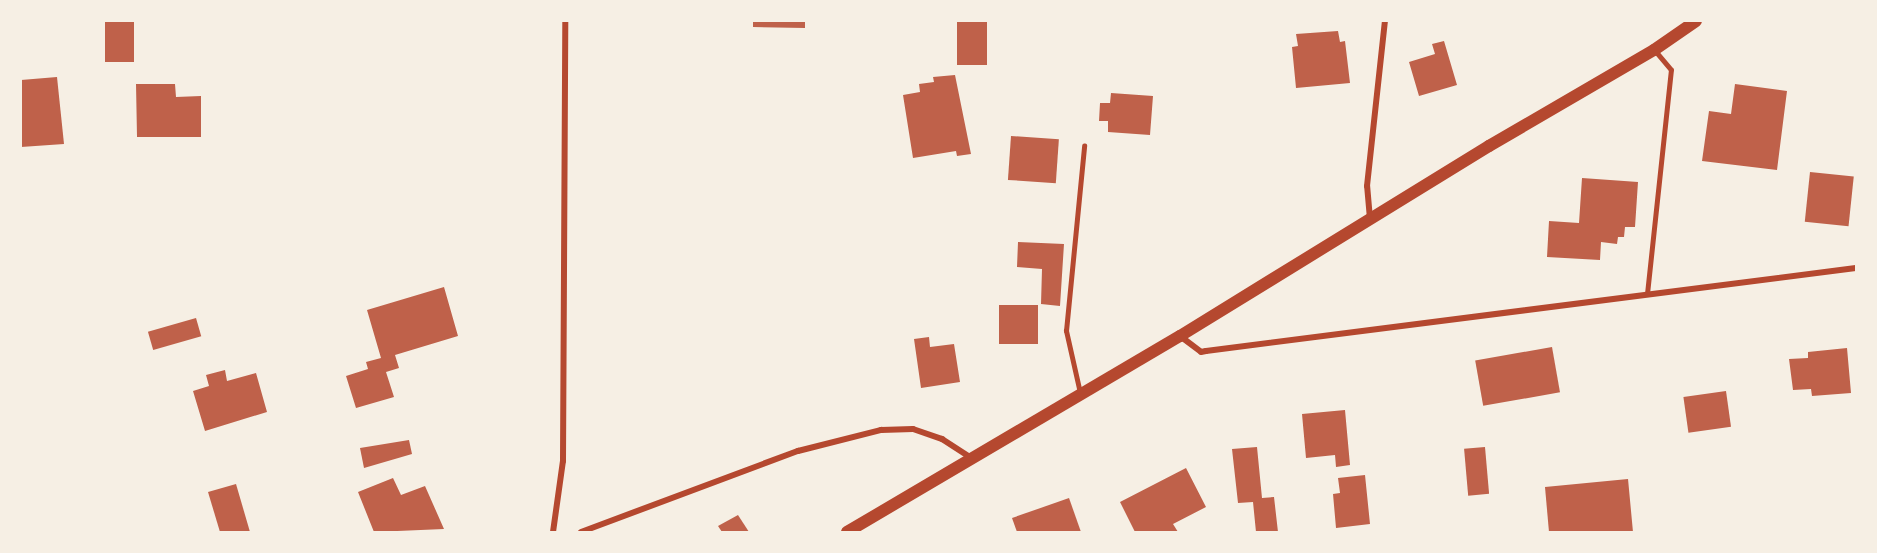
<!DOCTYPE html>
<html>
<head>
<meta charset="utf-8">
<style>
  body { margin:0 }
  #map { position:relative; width:1877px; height:553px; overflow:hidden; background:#f6efe4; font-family:"Golos Text",sans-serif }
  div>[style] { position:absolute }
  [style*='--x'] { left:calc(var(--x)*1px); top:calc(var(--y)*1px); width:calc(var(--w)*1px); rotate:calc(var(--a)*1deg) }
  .building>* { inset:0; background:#bf614a; transform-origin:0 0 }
  .service>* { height:4.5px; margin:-2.25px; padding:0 2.25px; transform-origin:2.25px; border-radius:2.25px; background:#b5482f }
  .minor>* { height:6px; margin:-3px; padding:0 3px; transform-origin:3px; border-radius:3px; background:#b5482f }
  .secondary>* { height:12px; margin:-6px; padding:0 6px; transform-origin:6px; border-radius:6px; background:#b5482f }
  span { translate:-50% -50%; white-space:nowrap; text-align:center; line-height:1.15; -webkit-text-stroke:5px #f6efe4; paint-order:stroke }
  .frame { position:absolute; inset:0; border:22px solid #f6efe4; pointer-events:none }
</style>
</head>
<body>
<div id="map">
  <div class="building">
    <div style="left:105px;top:21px;width:29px;height:41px"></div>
    <div style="clip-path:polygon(753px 21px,805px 21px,805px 28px,753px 27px)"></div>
    <div style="left:957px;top:21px;width:30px;height:44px"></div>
    <div style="clip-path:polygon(1338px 31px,1340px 42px,1345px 41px,1350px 83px,1296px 88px,1292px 47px,1298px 46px,1296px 34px)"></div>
    <div style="clip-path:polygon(1444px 41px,1457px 85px,1419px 96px,1409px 62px,1435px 54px,1432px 44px)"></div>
    <div style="clip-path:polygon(955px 75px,971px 154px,957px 156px,956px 151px,913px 158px,903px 95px,920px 92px,919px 84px,934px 82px,933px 77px)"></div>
    <div style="clip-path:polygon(57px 77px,64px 144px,21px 147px,21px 80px)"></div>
    <div style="clip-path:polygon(136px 84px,175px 84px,176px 97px,201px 96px,201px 137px,137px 137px)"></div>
    <div style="clip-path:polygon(1735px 84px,1787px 91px,1777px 170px,1702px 161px,1709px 111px,1731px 114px)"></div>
    <div style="clip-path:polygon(1111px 93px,1153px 96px,1150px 135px,1108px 132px,1108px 121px,1099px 121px,1100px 103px,1110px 103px)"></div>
    <div style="left:1011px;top:136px;width:48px;height:44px;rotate:4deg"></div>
    <div style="left:1810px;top:172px;width:44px;height:50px;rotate:6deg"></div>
    <div style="clip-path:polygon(1582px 178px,1638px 182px,1635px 227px,1625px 227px,1624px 237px,1618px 237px,1617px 244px,1601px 242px,1600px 260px,1547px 257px,1549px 221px,1579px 223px)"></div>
    <div style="clip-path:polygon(1018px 242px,1064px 244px,1060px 306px,1041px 304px,1042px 269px,1017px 267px)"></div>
    <div style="clip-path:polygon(444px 287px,458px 336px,395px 355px,399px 368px,386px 372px,394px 397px,356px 408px,346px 376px,368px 369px,366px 362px,381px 358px,367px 310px)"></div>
    <div style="left:999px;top:305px;width:39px;height:39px"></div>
    <div style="left:196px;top:318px;width:19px;height:50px;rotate:74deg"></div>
    <div style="clip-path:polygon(929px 337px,930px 347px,954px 344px,960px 382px,921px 388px,914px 339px)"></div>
    <div style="left:1552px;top:347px;width:46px;height:78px;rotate:80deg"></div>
    <div style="clip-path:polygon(1847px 348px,1851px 393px,1812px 396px,1811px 389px,1793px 390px,1789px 359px,1808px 358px,1808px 352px)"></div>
    <div style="clip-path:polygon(225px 370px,227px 381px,256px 373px,267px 412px,205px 431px,193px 391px,209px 386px,206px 375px)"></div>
    <div style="left:1726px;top:391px;width:36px;height:43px;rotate:82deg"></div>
    <div style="clip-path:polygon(1345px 410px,1350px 465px,1336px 467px,1335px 455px,1306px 458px,1302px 414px)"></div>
    <div style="clip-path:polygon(409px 440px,412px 454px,364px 468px,360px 448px)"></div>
    <div style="clip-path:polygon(1257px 447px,1262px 498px,1274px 497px,1278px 532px,1256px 532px,1253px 502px,1238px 503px,1232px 449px)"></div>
    <div style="left:1485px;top:447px;width:47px;height:21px;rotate:85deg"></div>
    <div style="clip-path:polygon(1186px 468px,1206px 507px,1173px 524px,1178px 532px,1135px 532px,1120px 502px)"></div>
    <div style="clip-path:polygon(1365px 475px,1370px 524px,1336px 528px,1333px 494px,1340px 493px,1338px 478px)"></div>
    <div style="clip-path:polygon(393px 478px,401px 495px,425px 486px,444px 529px,374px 532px,358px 492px)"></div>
    <div style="clip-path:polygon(1628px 479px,1633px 532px,1549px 532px,1545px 487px)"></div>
    <div style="clip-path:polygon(236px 484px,250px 532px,220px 532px,208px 492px)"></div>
    <div style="clip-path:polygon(1069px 498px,1081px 532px,1017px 532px,1012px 518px)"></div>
    <div style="clip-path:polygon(738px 515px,749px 532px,722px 532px,718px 526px)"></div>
  </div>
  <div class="service">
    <div style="--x:1647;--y:294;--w:225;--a:-83.9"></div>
    <div style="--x:1671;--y:70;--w:26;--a:-130"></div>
    <div style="--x:1080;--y:393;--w:64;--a:-102.7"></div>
    <div style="--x:1066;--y:331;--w:186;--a:-84.4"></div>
  </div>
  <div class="minor">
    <div style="--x:1370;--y:219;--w:33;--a:-95"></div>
    <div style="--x:1367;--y:186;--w:166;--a:-83.8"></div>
    <div style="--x:1180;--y:336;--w:26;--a:37"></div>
    <div style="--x:1201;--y:352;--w:5;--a:-11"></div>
    <div style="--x:1206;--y:351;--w:655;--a:-7.28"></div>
    <div style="--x:553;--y:532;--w:72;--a:-82"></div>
    <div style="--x:563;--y:461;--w:440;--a:-89.7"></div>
    <div style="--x:581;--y:532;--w:232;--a:-20.5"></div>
    <div style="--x:798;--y:451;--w:86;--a:-14.2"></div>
    <div style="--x:881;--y:430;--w:32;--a:-2"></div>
    <div style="--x:913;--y:429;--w:31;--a:19"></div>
    <div style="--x:942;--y:439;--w:35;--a:33"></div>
  </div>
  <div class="secondary">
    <div style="--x:847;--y:532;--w:386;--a:-30.5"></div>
    <div style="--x:1180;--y:336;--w:363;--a:-31.6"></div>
    <div style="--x:1489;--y:146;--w:191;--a:-30.2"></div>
    <div style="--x:1654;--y:50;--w:51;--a:-34.6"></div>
  </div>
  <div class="frame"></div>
</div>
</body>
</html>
